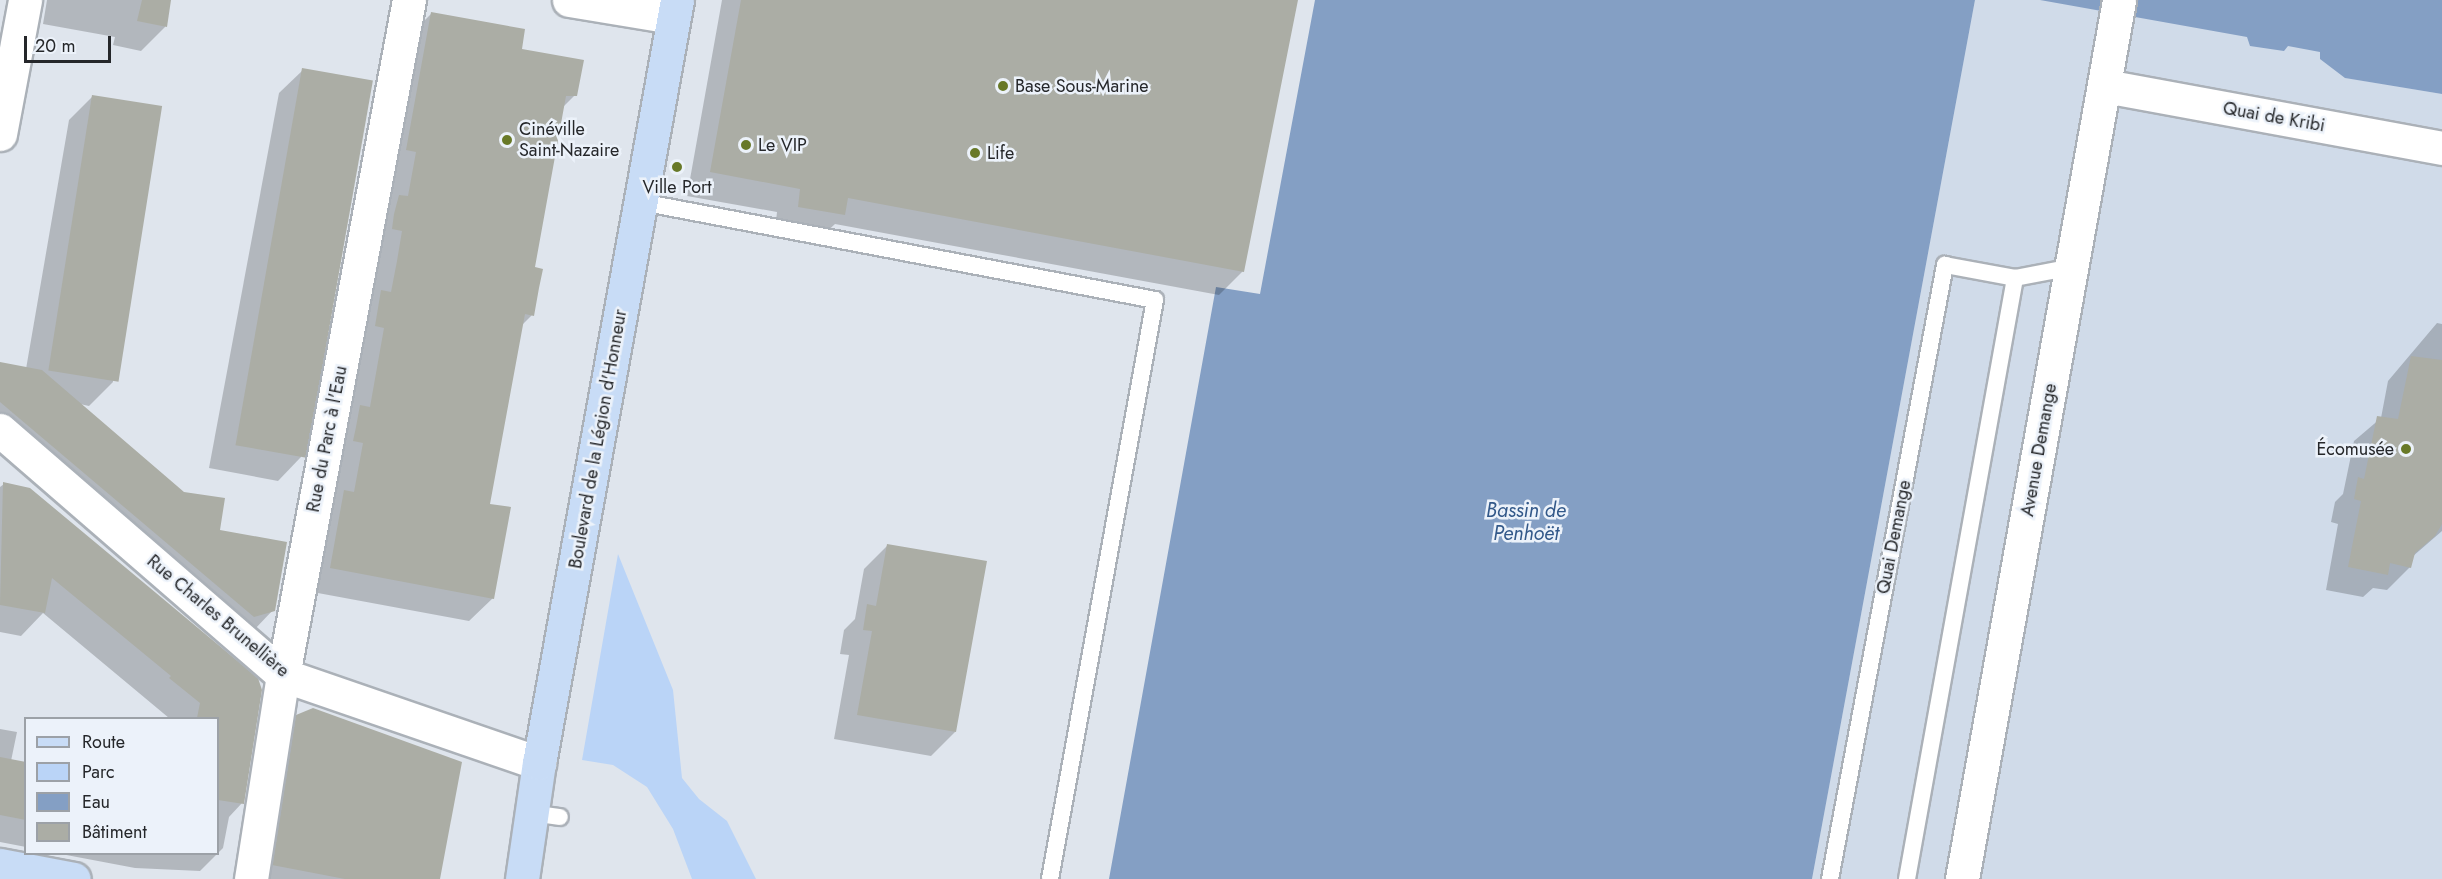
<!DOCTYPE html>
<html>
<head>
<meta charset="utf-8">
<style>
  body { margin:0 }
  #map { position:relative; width:2442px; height:879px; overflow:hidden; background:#dfe5ed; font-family:Jost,sans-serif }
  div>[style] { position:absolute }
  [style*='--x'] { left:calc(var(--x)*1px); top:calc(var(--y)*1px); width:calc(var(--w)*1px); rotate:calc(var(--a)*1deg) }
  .built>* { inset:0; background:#d0dbe9 }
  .green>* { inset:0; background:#bad4f7 }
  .water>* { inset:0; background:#849fc4 }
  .shadow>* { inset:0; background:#0003 }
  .building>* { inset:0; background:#abada5; transform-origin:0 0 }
  .roads { filter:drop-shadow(2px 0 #abb1b8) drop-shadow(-2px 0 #abb1b8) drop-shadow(0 2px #abb1b8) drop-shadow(0 -2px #abb1b8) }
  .service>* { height:16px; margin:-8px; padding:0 8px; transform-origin:8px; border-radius:8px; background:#fff }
  .minor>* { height:33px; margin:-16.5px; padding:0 16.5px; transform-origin:16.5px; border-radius:16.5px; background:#fff }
  .tertiary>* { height:33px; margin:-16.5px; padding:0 16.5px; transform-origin:16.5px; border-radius:16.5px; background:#fff }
  .secondary>* { height:33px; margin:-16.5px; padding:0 16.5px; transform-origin:16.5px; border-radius:16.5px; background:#c8dcf6 }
  .dots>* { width:16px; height:16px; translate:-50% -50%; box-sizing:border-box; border:3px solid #ecf2fa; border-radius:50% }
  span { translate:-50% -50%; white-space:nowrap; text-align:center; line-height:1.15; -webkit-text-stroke:5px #ecf2fa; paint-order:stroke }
  .poi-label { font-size:18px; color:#25272a }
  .left { translate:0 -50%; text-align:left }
  .right { translate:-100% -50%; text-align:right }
  .street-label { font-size:18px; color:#25272a }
  .water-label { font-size:20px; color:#325889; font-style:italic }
  .legend { position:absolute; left:24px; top:717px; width:195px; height:138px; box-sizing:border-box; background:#ecf2fa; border:2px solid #9ca1a7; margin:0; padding:8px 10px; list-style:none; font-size:18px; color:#25272a }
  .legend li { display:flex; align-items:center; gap:12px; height:30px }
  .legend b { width:30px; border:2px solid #9ca1a7 }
  .scale { position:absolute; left:24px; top:36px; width:87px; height:27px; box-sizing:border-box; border:3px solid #25272a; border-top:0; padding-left:8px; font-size:18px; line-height:21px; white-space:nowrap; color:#25272a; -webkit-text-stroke:4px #ecf2fa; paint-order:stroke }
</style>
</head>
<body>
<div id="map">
  <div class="built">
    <div style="clip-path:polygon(1975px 0,2329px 0,2346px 78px,2442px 94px,2442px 879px,1812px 879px)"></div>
  </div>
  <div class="green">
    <div style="clip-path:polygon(618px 554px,673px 690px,682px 778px,699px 799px,727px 821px,756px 879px,692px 879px,673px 829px,647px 787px,613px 765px,582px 760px)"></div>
  </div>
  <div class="water">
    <div style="clip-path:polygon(1315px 0,1975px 0,1812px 879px,1109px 879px,1216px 287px,1260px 294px)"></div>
    <div style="clip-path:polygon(2040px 0,2442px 0,2442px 94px,2345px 78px,2320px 59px,2320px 52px,2288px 46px,2284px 51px,2250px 46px,2247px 37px)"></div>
  </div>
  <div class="shadow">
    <div style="clip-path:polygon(47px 0,170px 0,165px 27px,141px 51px,113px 45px,115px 37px,43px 24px)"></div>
    <div style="clip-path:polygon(722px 0,1297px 0,1243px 271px,1219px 295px,835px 224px,820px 238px,775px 230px,777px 212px,687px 196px)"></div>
    <div style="clip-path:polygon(431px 14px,520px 50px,575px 95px,562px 108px,533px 268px,532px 315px,521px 326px,488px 505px,493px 598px,469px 621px,307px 591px,321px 515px,334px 502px,340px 466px,331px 464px,337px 430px,349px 418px,361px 351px,352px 350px,358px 315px,370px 303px,379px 254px,370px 252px,376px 220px,387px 209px,394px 175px,383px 173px,408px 37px)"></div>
    <div style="clip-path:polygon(303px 70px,301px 457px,278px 481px,209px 468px,279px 93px)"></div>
    <div style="clip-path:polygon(93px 96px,113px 382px,89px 406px,80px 404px,218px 531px,273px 610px,252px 632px,0 441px,0 363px,26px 369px,69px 120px)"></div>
    <div style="clip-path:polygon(2437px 323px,2442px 324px,2442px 531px,2412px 557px,2410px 567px,2387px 590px,2373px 588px,2363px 597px,2326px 590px,2338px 524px,2331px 522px,2335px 502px,2343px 494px,2354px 441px,2381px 418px,2388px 381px)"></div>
    <div style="clip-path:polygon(4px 484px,257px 679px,242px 803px,229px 817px,223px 848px,200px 871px,135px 868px,61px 854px,218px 854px,218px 718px,169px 718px,43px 613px,21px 636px,0 632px,0 487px)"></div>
    <div style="clip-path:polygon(888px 545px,955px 732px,931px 756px,834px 739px,849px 655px,840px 654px,844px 630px,855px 619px,864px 569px)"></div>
    <div style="clip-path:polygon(297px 716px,438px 879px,251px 879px,273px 740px)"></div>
    <div style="clip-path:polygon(0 729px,17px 732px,11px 761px,26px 764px,26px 847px,0 842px)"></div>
  </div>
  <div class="building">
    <div style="clip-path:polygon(142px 0,171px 0,167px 27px,137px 21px)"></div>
    <div style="clip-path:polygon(741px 0,1298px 0,1244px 272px,848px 198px,845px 215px,798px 207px,800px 189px,710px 172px)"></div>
    <div style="clip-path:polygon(431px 12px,525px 29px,522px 49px,584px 60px,577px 96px,566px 96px,535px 267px,543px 269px,539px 288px,534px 316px,525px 314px,490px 504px,511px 507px,494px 599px,330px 568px,344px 490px,354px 492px,363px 443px,353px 441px,356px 427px,360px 405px,370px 407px,384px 328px,375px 326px,381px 290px,391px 292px,397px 261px,402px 231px,392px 229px,394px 214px,399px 195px,408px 196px,416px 152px,406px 150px)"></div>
    <div style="left:302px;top:68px;width:72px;height:383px;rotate:10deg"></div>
    <div style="left:92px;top:95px;width:71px;height:279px;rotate:9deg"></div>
    <div style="clip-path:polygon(2411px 356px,2442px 360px,2442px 524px,2435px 536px,2415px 553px,2411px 568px,2390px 563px,2388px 575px,2348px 567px,2361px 501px,2354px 499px,2358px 477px,2364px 479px,2377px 416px,2398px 419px)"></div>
    <div style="clip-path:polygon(0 362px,42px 370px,184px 492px,225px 498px,220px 530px,287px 542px,275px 611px,254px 617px,0 402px)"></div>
    <div style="clip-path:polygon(3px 482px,30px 488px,258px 678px,262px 690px,244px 804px,218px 800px,218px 718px,197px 718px,200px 703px,169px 678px,171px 676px,52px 578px,45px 613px,0 605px)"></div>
    <div style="clip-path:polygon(887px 544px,987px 561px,956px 732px,857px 715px,872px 631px,863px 630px,867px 604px,876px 606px)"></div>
    <div style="clip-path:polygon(313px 708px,462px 762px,440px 879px,345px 879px,272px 865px,296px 715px)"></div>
    <div style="clip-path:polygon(0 757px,26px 762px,26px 820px,0 815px)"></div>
  </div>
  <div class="roads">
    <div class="service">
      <div style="--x:641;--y:202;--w:523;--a:10.79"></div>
      <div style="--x:1155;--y:300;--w:588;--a:100.28"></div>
      <div style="--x:531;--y:813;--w:29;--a:8"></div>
      <div style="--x:1830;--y:879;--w:625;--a:-79.39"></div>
      <div style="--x:1945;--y:265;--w:71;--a:10.5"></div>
      <div style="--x:1907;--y:879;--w:611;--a:-79.81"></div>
      <div style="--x:2015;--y:278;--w:58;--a:-10.9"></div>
    </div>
    <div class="minor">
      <div style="--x:569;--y:0;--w:105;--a:9.3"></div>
      <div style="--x:2105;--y:86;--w:343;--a:10.4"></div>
      <div style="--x:0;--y:430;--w:374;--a:40.9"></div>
      <div style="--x:283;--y:675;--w:271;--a:19"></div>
      <div style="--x:251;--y:879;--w:206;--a:-81.1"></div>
      <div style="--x:283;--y:675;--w:687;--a:-79.43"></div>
    </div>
    <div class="tertiary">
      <div style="--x:0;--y:134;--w:136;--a:-79.4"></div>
      <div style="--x:1962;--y:879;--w:893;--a:-79.87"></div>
    </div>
    <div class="secondary">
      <div style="--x:0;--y:865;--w:75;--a:10.7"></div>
      <div style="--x:522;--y:879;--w:117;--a:-81.7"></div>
      <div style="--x:539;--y:763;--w:775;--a:-79.75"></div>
    </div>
  </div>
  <div class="dots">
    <div style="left:1003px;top:86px;background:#687928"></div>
    <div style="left:507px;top:140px;background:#687928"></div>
    <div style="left:746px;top:145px;background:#687928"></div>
    <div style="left:975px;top:153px;background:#687928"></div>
    <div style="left:677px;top:167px;background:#687928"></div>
    <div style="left:2406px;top:449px;background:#687928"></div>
  </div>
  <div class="poi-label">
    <span class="left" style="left:1015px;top:86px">Base Sous-Marine</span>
    <span class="left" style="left:519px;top:140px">Cinéville<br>Saint-Nazaire</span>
    <span class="left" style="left:758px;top:145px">Le VIP</span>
    <span class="left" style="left:987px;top:153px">Life</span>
    <span style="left:677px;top:187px">Ville Port</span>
    <span class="right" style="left:2394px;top:449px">Écomusée</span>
  </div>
  <div class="street-label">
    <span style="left:2274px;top:117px;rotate:10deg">Quai de Kribi</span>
    <span style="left:327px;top:439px;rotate:-79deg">Rue du Parc à l'Eau</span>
    <span style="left:598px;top:439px;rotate:-80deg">Boulevard de la Légion d'Honneur</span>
    <span style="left:2039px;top:450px;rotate:-80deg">Avenue Demange</span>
    <span style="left:1894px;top:537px;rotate:-79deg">Quai Demange</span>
    <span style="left:218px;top:616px;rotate:40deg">Rue Charles Brunellière</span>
  </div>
  <div class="water-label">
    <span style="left:1526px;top:522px">Bassin de<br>Penhoët</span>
  </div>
  <ul class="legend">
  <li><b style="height:8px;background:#c8dcf6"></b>Route</li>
  <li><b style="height:16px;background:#bad4f7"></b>Parc</li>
  <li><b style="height:16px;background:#849fc4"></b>Eau</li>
  <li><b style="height:16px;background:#abada5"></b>Bâtiment</li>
  </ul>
  <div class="scale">20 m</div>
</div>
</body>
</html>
